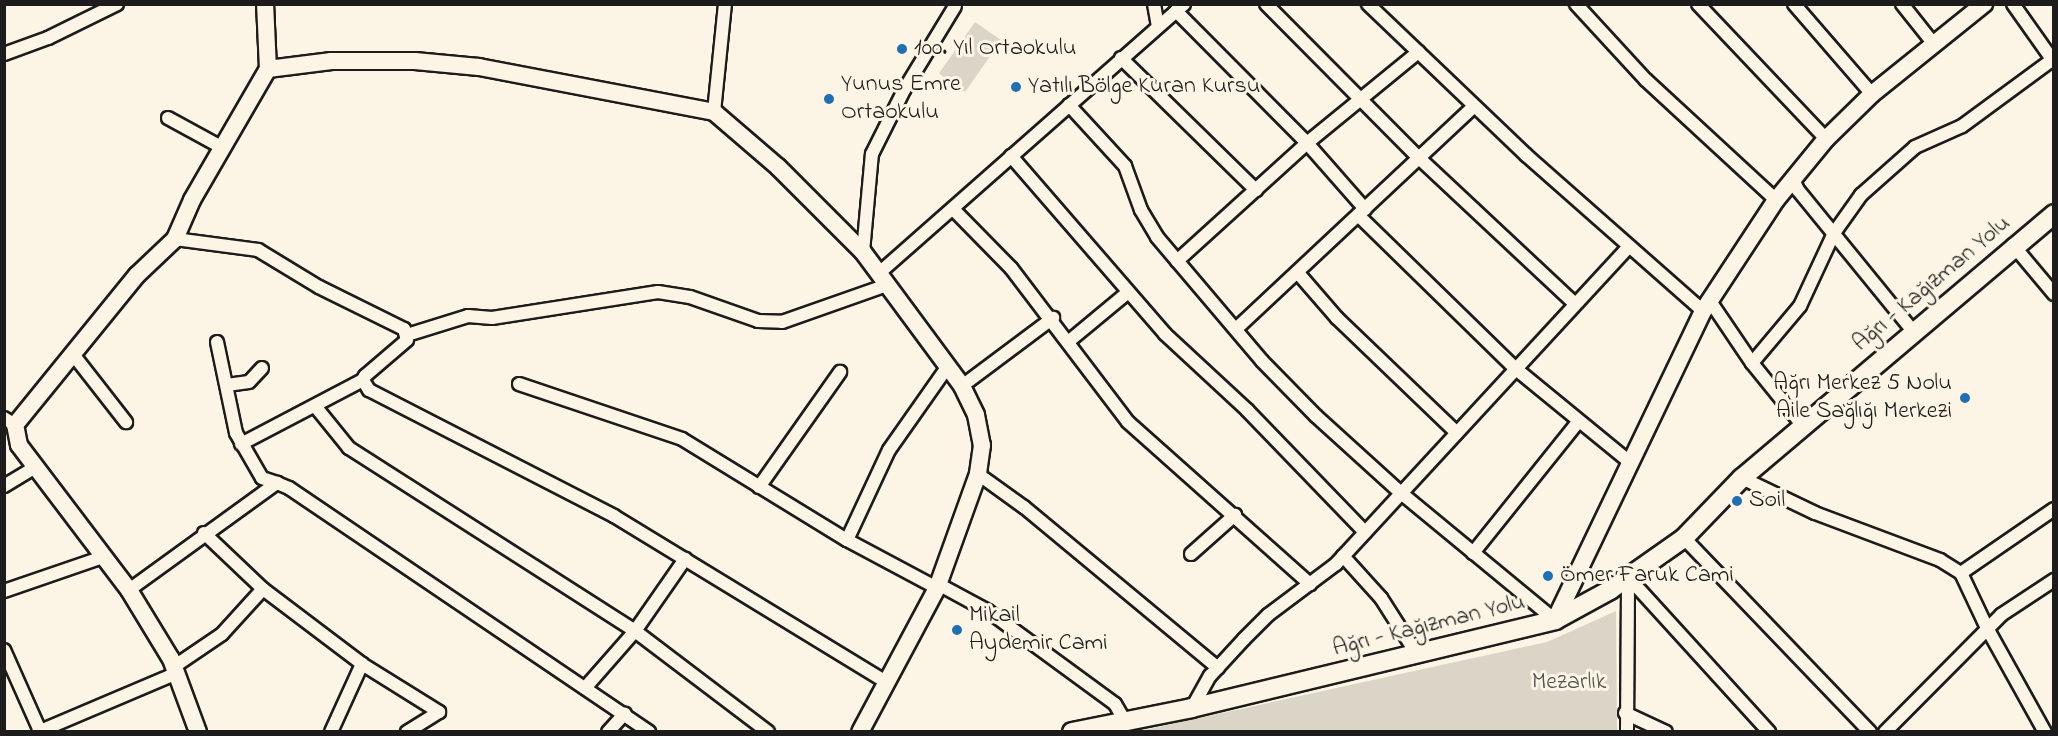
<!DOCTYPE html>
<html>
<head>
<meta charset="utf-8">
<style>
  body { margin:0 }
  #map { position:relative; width:2058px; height:736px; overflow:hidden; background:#fcf5e5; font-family:"Indie Flower",sans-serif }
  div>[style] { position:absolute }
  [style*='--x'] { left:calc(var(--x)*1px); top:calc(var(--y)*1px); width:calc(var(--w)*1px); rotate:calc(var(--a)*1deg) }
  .green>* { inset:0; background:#dbd5c8; transform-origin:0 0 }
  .roads { filter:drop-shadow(2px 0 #1c1c1c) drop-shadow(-2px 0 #1c1c1c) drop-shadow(0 2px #1c1c1c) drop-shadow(0 -2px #1c1c1c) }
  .street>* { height:12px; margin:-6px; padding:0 6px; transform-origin:6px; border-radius:6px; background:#fcf5e5 }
  .secondary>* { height:16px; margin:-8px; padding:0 8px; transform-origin:8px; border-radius:8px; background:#fcf5e5 }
  .primary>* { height:18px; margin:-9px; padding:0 9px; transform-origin:9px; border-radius:9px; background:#fcf5e5 }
  .dots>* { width:16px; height:16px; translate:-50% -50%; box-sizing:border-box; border:3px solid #fcf5e5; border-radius:50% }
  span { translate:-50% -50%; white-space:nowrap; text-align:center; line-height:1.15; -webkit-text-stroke:6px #fcf5e5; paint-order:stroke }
  .poi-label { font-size:24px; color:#1c1c1c }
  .left { translate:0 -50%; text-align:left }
  .right { translate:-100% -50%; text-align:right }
  .street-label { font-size:24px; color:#1c1c1c }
  .park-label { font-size:24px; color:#555450 }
  .frame { position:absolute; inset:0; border:6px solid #1c1c1c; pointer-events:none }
</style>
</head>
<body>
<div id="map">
  <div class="green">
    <div style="left:975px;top:22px;width:32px;height:63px;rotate:35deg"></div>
    <div style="clip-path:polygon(1616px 611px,1617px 731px,1140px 731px,1547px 642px)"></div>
  </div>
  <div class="roads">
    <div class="street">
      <div style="--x:1154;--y:4;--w:22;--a:80"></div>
      <div style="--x:1266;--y:4;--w:217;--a:45.2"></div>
      <div style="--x:1419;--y:158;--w:212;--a:43.1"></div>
      <div style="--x:1368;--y:4;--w:219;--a:43.7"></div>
      <div style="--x:1526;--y:155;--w:236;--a:41.4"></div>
      <div style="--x:1576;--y:4;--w:103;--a:47.4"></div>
      <div style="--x:1646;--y:80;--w:177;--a:42.7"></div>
      <div style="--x:1698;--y:4;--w:186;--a:46.5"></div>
      <div style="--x:1794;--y:4;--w:119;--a:49.1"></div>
      <div style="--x:1902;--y:4;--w:50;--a:51.5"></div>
      <div style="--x:2013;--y:4;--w:71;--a:54.7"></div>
      <div style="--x:1176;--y:11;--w:186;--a:45.2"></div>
      <div style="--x:1307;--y:143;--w:88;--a:48.7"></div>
      <div style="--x:4;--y:54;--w:47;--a:-20"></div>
      <div style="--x:48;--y:38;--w:77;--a:-26.2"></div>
      <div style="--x:1121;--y:58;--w:189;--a:44.4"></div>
      <div style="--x:1069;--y:105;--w:83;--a:47.4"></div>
      <div style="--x:1125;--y:166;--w:47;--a:70"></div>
      <div style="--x:1141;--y:210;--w:31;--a:59"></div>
      <div style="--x:1157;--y:237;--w:162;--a:49.7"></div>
      <div style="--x:1262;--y:361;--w:77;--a:45.5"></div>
      <div style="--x:1316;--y:416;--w:115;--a:42.2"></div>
      <div style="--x:1401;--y:493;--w:200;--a:39.5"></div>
      <div style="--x:714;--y:112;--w:109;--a:-84.2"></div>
      <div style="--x:168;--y:118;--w:60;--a:28.7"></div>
      <div style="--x:1011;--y:156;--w:235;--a:49.1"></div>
      <div style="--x:1165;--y:334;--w:112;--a:42.8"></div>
      <div style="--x:1247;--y:410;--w:170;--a:46"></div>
      <div style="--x:1793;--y:179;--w:12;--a:66"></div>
      <div style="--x:1798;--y:190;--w:182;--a:50.8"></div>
      <div style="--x:953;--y:209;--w:83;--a:45.5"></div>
      <div style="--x:1011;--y:268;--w:193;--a:52.8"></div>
      <div style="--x:1128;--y:422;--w:244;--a:41.7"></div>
      <div style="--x:1358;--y:215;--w:221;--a:44.3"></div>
      <div style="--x:1516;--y:369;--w:149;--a:39.3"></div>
      <div style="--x:175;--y:239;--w:84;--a:7.5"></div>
      <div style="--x:258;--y:250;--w:71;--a:31.2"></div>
      <div style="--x:319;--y:287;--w:95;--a:26.3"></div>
      <div style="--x:404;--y:329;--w:11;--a:75"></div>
      <div style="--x:407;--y:340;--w:55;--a:139.4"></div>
      <div style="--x:365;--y:376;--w:4;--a:117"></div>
      <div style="--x:363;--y:380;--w:12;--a:59"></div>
      <div style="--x:369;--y:390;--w:276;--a:27.2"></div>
      <div style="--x:614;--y:516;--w:319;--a:31.4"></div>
      <div style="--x:2013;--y:245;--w:64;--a:50.1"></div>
      <div style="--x:863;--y:252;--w:98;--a:-84.8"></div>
      <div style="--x:872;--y:154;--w:72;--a:-63.4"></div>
      <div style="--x:904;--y:90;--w:98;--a:-58.7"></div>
      <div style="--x:1177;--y:261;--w:176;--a:-42.2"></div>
      <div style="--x:1307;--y:143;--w:144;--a:-39.3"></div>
      <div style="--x:1298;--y:273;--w:60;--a:49.1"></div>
      <div style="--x:1337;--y:318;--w:166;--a:43.8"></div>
      <div style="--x:878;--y:274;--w:408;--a:-41.4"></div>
      <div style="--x:1710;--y:301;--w:75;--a:55.9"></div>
      <div style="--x:1752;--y:363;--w:81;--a:51"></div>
      <div style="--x:1236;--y:329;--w:326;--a:-43.1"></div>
      <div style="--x:407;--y:335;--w:64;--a:-17.3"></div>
      <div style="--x:468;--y:316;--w:24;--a:5"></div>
      <div style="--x:492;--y:318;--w:168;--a:-8.9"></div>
      <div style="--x:658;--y:292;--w:32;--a:9"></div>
      <div style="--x:690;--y:297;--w:72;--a:19.4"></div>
      <div style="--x:758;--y:321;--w:24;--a:2"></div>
      <div style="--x:782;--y:322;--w:111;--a:-19.4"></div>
      <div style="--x:217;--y:342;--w:93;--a:78.2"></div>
      <div style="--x:236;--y:433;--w:52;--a:60"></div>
      <div style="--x:262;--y:478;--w:16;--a:18"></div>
      <div style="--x:1068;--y:342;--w:77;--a:-39.7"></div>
      <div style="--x:72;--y:353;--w:88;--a:52"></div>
      <div style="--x:1752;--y:363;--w:75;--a:-49.9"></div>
      <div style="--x:1800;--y:306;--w:81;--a:-65"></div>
      <div style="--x:1834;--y:233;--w:47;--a:-54.6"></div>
      <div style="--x:1861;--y:195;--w:72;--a:-41.6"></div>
      <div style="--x:1915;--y:147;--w:51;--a:-24.1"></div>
      <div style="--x:1962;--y:126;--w:112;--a:-36.3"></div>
      <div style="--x:519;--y:384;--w:172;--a:18.6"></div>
      <div style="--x:682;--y:439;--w:193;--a:31.5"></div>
      <div style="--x:847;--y:540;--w:102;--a:28.1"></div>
      <div style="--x:227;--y:385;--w:22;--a:-8"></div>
      <div style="--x:249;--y:382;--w:19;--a:-47"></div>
      <div style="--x:962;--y:386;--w:114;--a:-36.8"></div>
      <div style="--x:315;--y:406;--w:54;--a:51"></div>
      <div style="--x:349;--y:448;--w:340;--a:32.6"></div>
      <div style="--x:635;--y:631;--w:167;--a:37.2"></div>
      <div style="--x:4;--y:418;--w:13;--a:32"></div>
      <div style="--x:241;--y:444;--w:138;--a:-27.7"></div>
      <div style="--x:978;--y:474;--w:57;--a:35.7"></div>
      <div style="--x:1024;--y:507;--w:252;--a:39.7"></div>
      <div style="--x:1742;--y:478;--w:81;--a:25.6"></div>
      <div style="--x:1815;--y:513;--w:134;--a:20.6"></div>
      <div style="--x:1940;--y:560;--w:25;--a:32"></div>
      <div style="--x:1961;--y:573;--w:113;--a:-34.5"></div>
      <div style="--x:4;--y:486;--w:37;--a:-31"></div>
      <div style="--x:759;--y:487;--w:141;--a:-54.8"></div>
      <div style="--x:204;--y:533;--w:81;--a:43.5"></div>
      <div style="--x:263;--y:589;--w:124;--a:37.1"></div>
      <div style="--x:362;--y:664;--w:91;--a:31.9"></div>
      <div style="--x:439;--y:712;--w:38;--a:148"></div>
      <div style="--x:1684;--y:538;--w:269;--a:46.2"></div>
      <div style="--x:847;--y:540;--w:99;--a:-65"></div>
      <div style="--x:889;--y:450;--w:103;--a:-54.9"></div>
      <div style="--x:1473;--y:553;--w:168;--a:-51.3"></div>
      <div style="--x:1191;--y:554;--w:59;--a:-41.6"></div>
      <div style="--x:1343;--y:556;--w:57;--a:47.9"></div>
      <div style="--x:1381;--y:598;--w:65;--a:57.5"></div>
      <div style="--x:1961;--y:573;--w:61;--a:64.7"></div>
      <div style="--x:1987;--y:628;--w:119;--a:60.9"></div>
      <div style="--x:1628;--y:577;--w:210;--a:47.7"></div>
      <div style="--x:938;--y:584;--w:57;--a:28.4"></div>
      <div style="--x:988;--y:611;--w:157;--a:36.2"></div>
      <div style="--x:1115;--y:704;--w:20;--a:60"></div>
      <div style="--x:129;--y:590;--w:183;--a:-35.9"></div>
      <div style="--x:277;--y:483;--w:13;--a:23"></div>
      <div style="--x:289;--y:488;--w:435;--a:34.1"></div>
      <div style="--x:4;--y:591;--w:105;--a:-19"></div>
      <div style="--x:4;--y:650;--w:89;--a:66"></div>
      <div style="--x:175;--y:666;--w:57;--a:-34.2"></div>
      <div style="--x:222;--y:634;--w:61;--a:-47.7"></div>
      <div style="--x:585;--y:688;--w:76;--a:-48.7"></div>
      <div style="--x:635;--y:631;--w:88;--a:-55.2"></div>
      <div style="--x:1192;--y:708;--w:37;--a:-61"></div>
      <div style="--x:1210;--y:676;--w:50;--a:-47.4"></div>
      <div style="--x:1244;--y:639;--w:34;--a:-45"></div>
      <div style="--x:1268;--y:615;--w:85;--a:-36.9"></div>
      <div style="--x:1336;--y:564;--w:432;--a:-47.3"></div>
      <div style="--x:1625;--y:713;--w:45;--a:24.9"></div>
      <div style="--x:38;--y:732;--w:151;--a:-23"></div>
      <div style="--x:331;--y:732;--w:75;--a:-65.5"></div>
      <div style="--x:608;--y:732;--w:25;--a:-48"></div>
      <div style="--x:1627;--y:732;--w:155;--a:-89.6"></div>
      <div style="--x:1885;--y:732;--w:165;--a:-45.2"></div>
      <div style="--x:2001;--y:615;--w:64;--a:-33.4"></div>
    </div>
    <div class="secondary">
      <div style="--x:268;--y:69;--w:64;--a:-7.2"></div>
      <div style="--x:331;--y:61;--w:84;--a:0"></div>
      <div style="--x:415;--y:61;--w:64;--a:5.4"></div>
      <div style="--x:479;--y:67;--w:239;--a:10.8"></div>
      <div style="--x:714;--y:112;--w:84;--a:40.7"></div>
      <div style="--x:778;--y:167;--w:120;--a:45"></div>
      <div style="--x:863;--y:252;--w:167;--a:53.5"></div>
      <div style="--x:962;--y:386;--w:32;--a:64"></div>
      <div style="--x:976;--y:415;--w:31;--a:79"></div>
      <div style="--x:982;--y:445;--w:29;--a:98"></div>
      <div style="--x:978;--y:474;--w:121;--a:109.8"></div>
      <div style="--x:937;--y:588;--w:163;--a:118.1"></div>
      <div style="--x:1555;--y:620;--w:343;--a:-64.4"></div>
      <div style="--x:1703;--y:311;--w:133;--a:-56.7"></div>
      <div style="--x:1776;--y:200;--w:79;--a:-50.7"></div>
      <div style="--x:1826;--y:139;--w:64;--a:-44.4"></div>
      <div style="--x:1872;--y:94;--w:144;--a:-38.8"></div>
      <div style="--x:198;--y:732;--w:78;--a:-110.3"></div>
      <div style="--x:171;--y:659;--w:81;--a:-121.3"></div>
      <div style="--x:129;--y:590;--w:182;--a:-127.2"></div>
      <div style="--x:19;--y:445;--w:20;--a:-101"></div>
      <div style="--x:15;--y:425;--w:193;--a:-50.9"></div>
      <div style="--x:137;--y:275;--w:52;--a:-43.5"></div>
      <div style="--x:175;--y:239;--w:43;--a:-66.4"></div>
      <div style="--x:192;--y:200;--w:151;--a:-59.9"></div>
      <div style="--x:268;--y:69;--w:65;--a:-92.6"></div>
    </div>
    <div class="primary">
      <div style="--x:1072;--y:732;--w:122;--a:-11.3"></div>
      <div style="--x:1192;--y:708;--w:374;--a:-13.6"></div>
      <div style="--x:1555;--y:620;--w:63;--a:-28.6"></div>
      <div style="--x:1610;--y:590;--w:90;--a:-35.1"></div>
      <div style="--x:1684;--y:538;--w:83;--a:-46"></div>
      <div style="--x:1742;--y:478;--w:409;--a:-40.2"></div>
    </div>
  </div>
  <div class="dots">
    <div style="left:902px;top:49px;background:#1f6fb2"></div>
    <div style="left:1016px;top:87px;background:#1f6fb2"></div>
    <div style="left:829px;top:99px;background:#1f6fb2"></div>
    <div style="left:1965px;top:398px;background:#1f6fb2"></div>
    <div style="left:1737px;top:501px;background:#1f6fb2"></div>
    <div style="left:1548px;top:576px;background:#1f6fb2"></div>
    <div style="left:957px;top:630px;background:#1f6fb2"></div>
  </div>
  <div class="poi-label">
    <span class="left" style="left:914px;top:49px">100. Yıl Ortaokulu</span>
    <span class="left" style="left:841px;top:99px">Yunus Emre<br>Ortaokulu</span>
    <span class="left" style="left:1028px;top:87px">Yatılı Bölge Kuran Kursu</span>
    <span class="right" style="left:1952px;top:398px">Ağrı Merkez 5 Nolu<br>Aile Sağlığı Merkezi</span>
    <span class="left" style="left:1749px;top:501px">Soil</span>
    <span class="left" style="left:1560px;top:576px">Ömer Faruk Cami</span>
    <span class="left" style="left:969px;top:630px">Mikail<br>Aydemir Cami</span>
  </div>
  <div class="street-label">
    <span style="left:1932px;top:284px;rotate:-40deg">Ağrı - Kağızman Yolu</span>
    <span style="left:1429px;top:626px;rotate:-14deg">Ağrı - Kağızman Yolu</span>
  </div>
  <div class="park-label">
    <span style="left:1569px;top:683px">Mezarlık</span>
  </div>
  <div class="frame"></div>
</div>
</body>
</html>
